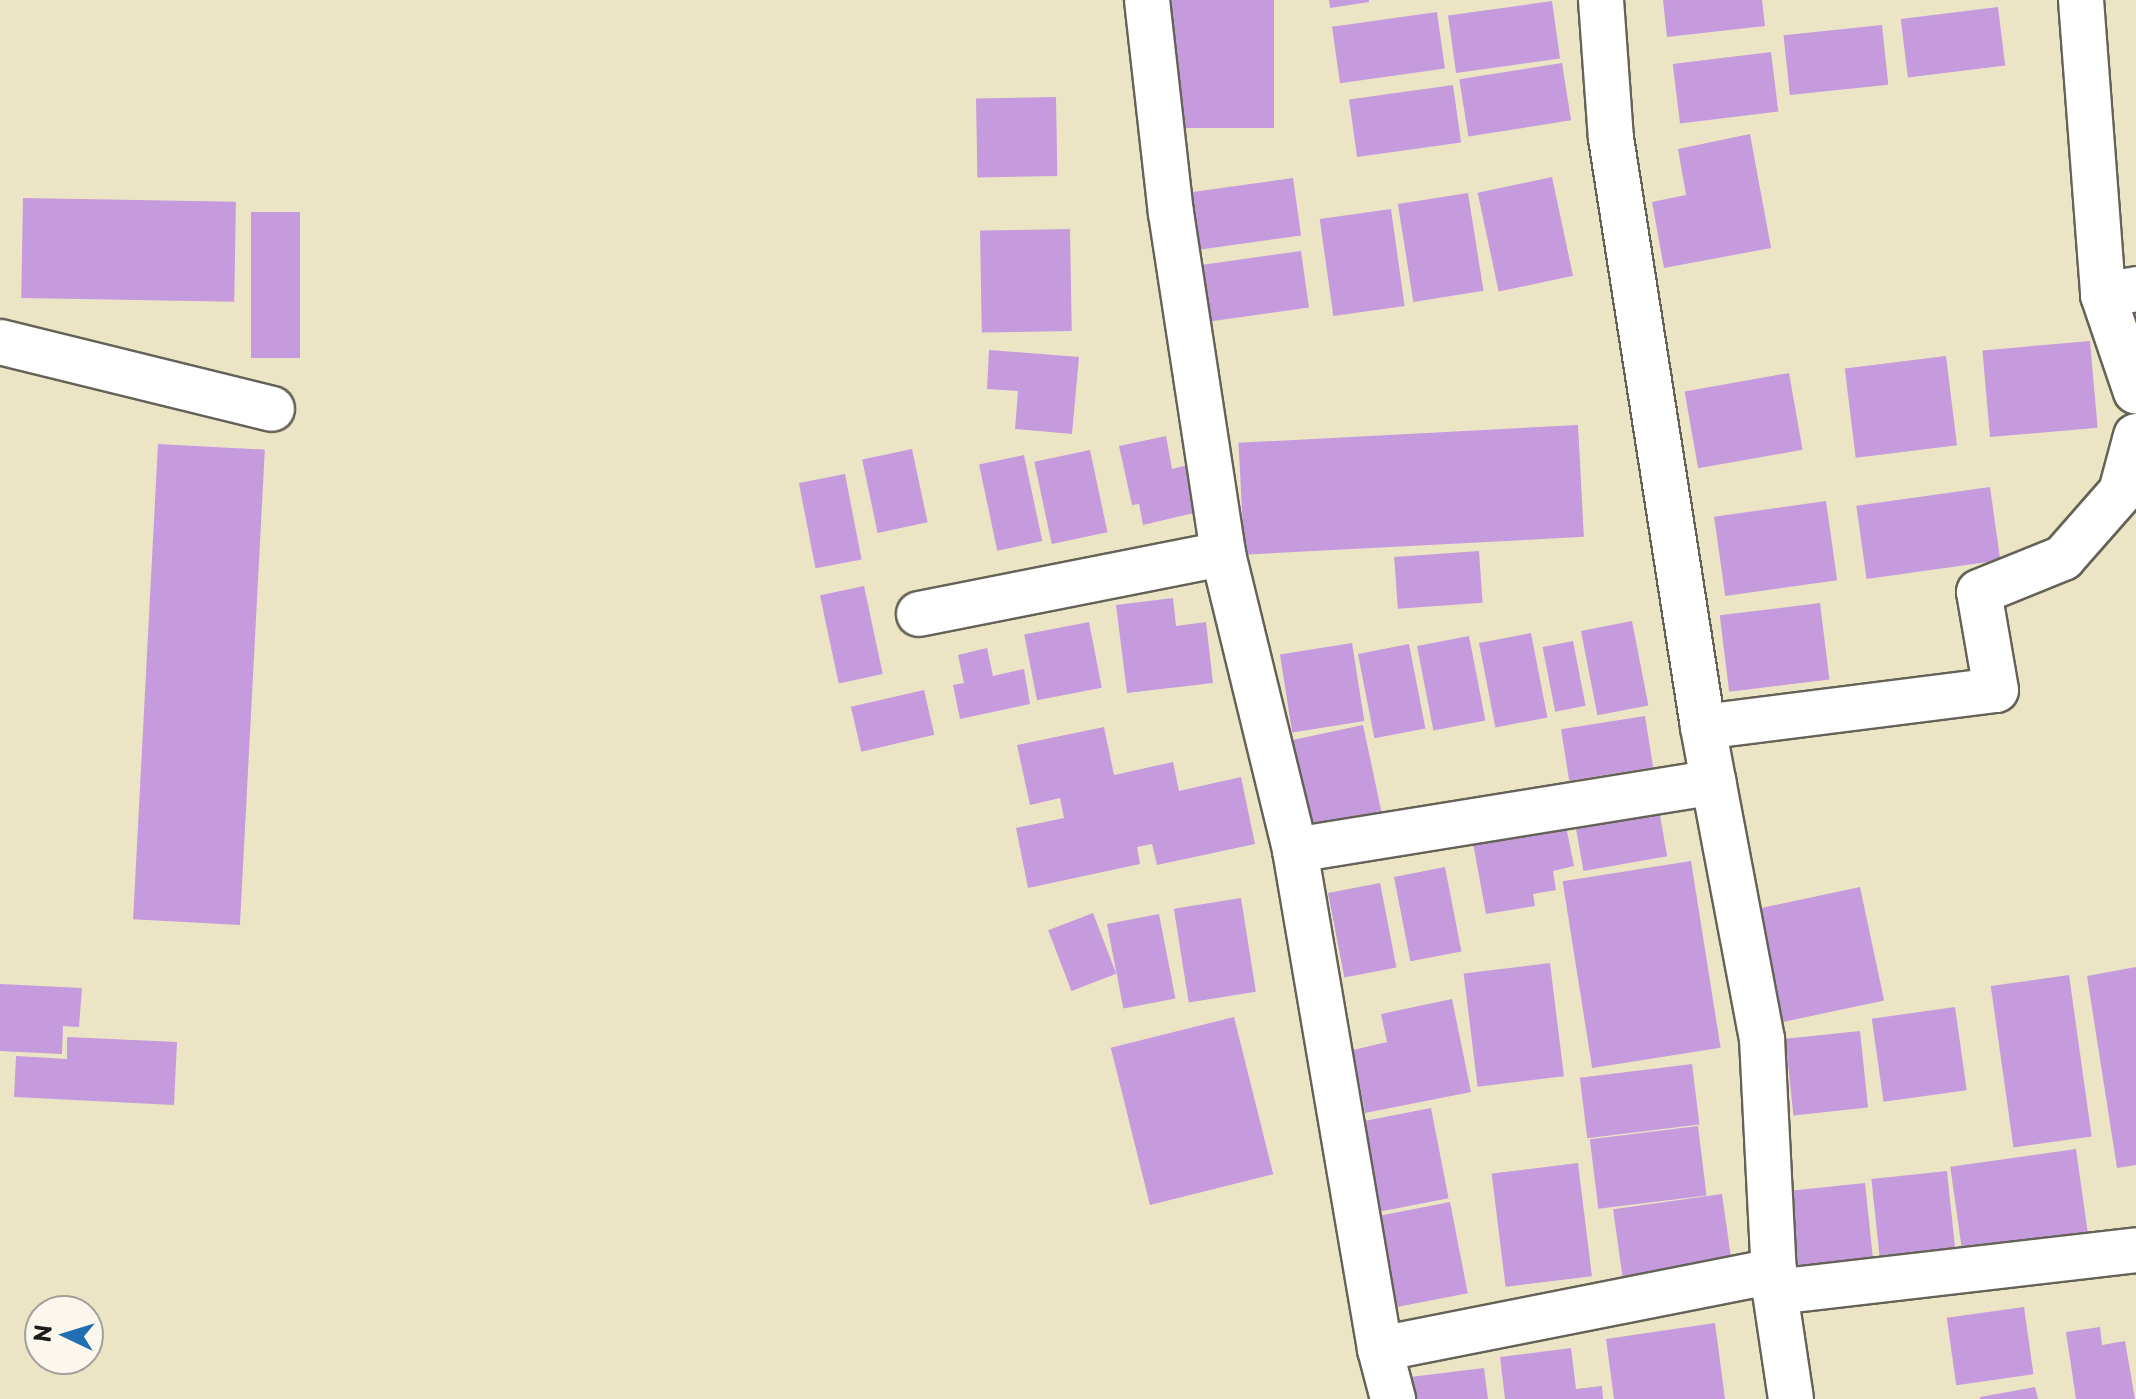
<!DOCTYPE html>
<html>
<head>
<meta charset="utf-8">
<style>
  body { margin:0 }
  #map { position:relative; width:2136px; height:1399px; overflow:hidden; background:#ece5c5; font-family:"Playpen Sans",sans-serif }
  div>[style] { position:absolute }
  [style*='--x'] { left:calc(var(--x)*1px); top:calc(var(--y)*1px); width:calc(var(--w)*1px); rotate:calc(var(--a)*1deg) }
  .building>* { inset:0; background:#c59bde; transform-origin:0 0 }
  .roads { filter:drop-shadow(2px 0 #656257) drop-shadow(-2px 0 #656257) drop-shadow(0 2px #656257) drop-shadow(0 -2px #656257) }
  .minor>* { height:44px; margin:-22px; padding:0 22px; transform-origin:22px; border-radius:22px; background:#fff }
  span { translate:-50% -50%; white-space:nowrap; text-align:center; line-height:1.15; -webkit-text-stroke:7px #fbf7ec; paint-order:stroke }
  .north { position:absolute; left:24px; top:1295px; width:80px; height:80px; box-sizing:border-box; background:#fbf7ec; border:2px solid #a29f99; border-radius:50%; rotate:274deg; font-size:22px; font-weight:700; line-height:32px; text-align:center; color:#1c1c1c }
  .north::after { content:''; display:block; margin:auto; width:28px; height:36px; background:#1f6fb2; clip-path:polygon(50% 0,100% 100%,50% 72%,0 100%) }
</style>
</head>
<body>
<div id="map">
  <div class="building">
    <div style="left:1172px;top:0;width:102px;height:128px"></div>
    <div style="clip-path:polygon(1329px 0,1369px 0,1369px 2px,1330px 8px)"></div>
    <div style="clip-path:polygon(1663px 0,1762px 0,1765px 26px,1667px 37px)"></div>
    <div style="left:1552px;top:1px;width:58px;height:105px;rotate:82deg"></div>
    <div style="left:1998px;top:7px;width:59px;height:98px;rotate:83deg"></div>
    <div style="left:1437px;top:12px;width:57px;height:106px;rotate:82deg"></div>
    <div style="left:1882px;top:25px;width:60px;height:99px;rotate:84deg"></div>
    <div style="left:1771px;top:52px;width:60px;height:99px;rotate:83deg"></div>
    <div style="left:1562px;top:63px;width:58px;height:104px;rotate:81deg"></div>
    <div style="left:1453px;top:85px;width:58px;height:105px;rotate:82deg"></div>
    <div style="left:1056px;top:97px;width:79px;height:80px;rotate:89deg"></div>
    <div style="clip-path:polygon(1750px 134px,1771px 248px,1664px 268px,1652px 202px,1686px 195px,1678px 149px)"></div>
    <div style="left:1552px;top:177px;width:101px;height:76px;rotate:78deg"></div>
    <div style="left:1293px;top:178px;width:58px;height:105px;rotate:82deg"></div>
    <div style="left:1468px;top:193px;width:99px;height:71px;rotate:81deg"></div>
    <div style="left:23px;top:198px;width:213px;height:100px;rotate:1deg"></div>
    <div style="left:1391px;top:209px;width:98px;height:72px;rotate:82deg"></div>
    <div style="left:251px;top:212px;width:49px;height:146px"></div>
    <div style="left:1070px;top:229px;width:102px;height:90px;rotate:89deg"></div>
    <div style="left:1301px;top:251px;width:57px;height:106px;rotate:82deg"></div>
    <div style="left:2090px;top:341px;width:87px;height:108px;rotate:85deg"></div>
    <div style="clip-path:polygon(989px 350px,1079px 357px,1072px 434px,1015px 429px,1018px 391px,987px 389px)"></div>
    <div style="left:1946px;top:356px;width:90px;height:102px;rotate:83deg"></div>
    <div style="left:1789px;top:373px;width:78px;height:106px;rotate:80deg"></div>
    <div style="left:1578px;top:425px;width:112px;height:340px;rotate:87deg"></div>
    <div style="clip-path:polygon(1166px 436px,1172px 469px,1188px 465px,1198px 512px,1143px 525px,1139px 504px,1132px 505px,1119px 446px)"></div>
    <div style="left:158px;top:444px;width:107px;height:476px;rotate:3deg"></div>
    <div style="left:912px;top:449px;width:75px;height:51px;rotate:78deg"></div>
    <div style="left:1090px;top:450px;width:84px;height:57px;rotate:78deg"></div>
    <div style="left:1024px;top:455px;width:88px;height:46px;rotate:78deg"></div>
    <div style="left:845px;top:474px;width:87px;height:47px;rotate:79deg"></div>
    <div style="left:1990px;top:487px;width:74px;height:135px;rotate:82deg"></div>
    <div style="left:1826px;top:501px;width:80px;height:113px;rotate:82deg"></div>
    <div style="left:1479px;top:551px;width:52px;height:85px;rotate:86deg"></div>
    <div style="left:864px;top:586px;width:90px;height:45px;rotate:78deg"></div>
    <div style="clip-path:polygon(1173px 598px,1176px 626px,1206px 622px,1213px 683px,1127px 693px,1116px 605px)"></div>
    <div style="left:1820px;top:603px;width:77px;height:101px;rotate:83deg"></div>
    <div style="left:1632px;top:621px;width:86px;height:52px;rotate:79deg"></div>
    <div style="left:1089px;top:622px;width:67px;height:66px;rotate:79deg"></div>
    <div style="left:1531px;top:633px;width:86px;height:53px;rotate:79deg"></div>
    <div style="left:1469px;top:636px;width:86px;height:53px;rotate:79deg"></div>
    <div style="left:1573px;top:641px;width:66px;height:31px;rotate:79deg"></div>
    <div style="left:1352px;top:643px;width:79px;height:73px;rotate:81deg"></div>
    <div style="left:1409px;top:644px;width:86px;height:52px;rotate:79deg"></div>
    <div style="clip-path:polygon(987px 648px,993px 676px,1024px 669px,1030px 704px,960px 719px,953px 685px,964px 683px,958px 655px)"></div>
    <div style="left:924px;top:690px;width:46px;height:75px;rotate:77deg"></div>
    <div style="left:1645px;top:716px;width:52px;height:85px;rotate:81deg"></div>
    <div style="left:1363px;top:725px;width:92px;height:72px;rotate:78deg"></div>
    <div style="clip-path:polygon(1104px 727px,1114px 775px,1173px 762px,1179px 791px,1241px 777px,1255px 844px,1157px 865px,1152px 844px,1137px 847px,1140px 864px,1028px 888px,1016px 828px,1064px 818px,1060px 798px,1030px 805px,1017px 745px)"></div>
    <div style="left:1658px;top:804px;width:53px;height:85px;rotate:80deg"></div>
    <div style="clip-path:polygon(1566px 826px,1574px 866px,1553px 871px,1556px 890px,1533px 894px,1535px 906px,1486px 914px,1473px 843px)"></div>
    <div style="left:1691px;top:861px;width:189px;height:130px;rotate:81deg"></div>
    <div style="left:1445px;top:867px;width:86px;height:52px;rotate:79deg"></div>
    <div style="left:1380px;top:883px;width:86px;height:53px;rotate:79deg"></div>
    <div style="left:1860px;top:887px;width:116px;height:108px;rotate:78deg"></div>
    <div style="left:1241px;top:898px;width:95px;height:68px;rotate:81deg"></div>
    <div style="left:1093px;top:913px;width:65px;height:48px;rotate:69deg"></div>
    <div style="left:1159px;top:914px;width:86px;height:53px;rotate:79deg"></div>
    <div style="left:1550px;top:963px;width:114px;height:87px;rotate:83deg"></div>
    <div style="clip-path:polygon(2136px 967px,2136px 1165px,2117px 1168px,2087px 976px)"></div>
    <div style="left:2069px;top:975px;width:163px;height:79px;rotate:82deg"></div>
    <div style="clip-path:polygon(0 984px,82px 988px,79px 1027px,63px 1026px,62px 1054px,0 1051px)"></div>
    <div style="clip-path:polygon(1452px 999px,1471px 1092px,1365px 1113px,1353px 1050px,1387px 1042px,1381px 1014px)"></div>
    <div style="left:1955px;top:1007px;width:84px;height:84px;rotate:82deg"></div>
    <div style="left:1234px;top:1017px;width:162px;height:127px;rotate:76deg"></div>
    <div style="left:1860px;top:1031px;width:77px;height:75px;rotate:84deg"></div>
    <div style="clip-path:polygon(67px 1037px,177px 1042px,174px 1105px,14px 1097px,16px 1056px,67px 1059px)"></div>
    <div style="left:1692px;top:1064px;width:61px;height:113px;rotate:83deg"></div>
    <div style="left:1431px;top:1108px;width:92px;height:72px;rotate:79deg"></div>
    <div style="left:1698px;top:1126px;width:70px;height:109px;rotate:83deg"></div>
    <div style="left:2076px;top:1149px;width:84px;height:127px;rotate:82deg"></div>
    <div style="left:1578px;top:1163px;width:114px;height:87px;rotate:83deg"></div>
    <div style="left:1947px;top:1171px;width:77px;height:76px;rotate:84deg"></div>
    <div style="left:1865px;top:1183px;width:77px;height:75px;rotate:84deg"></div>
    <div style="left:1722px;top:1194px;width:77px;height:110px;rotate:82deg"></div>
    <div style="left:1450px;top:1202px;width:93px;height:72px;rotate:79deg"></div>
    <div style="left:2024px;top:1307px;width:68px;height:78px;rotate:82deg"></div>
    <div style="clip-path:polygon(1715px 1323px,1725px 1399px,1614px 1399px,1606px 1339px)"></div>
    <div style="clip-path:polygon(2100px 1327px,2102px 1345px,2125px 1341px,2135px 1399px,2076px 1399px,2066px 1332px)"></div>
    <div style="clip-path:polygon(1571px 1348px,1576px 1389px,1602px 1386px,1603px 1399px,1505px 1399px,1500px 1357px)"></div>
    <div style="clip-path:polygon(1484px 1368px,1488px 1399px,1413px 1399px,1410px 1377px)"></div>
    <div style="clip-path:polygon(2035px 1387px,2038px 1399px,1980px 1399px,1980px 1397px)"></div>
  </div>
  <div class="roads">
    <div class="minor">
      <div style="--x:1147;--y:0;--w:214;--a:83.6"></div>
      <div style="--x:1171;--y:213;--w:345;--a:81.3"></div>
      <div style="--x:1223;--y:554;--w:305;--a:76.3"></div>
      <div style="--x:1295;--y:850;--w:506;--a:80.33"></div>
      <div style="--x:1380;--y:1349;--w:52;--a:75.4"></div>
      <div style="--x:1601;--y:0;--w:138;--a:85.9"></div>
      <div style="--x:1611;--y:138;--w:596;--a:81.12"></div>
      <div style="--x:1703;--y:727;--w:318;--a:79.3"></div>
      <div style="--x:1762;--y:1039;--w:253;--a:87.1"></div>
      <div style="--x:1775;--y:1292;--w:108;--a:81.5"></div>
      <div style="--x:2081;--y:0;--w:296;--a:85.7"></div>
      <div style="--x:2103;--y:295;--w:34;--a:-10"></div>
      <div style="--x:2103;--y:295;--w:102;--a:71.2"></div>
      <div style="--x:0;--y:342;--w:280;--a:13.8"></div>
      <div style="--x:919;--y:614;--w:310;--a:-11.2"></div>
      <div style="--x:1703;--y:727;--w:295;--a:-7.2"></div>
      <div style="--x:1996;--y:690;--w:99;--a:-99.8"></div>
      <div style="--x:1979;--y:592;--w:91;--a:-22"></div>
      <div style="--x:2063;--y:558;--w:88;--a:-48.7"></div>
      <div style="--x:2121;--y:492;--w:58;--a:-75"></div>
      <div style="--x:1295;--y:850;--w:424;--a:-9.2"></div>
      <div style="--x:1775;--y:1292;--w:363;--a:-6.6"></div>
      <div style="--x:1380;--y:1349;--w:402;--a:-11.2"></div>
    </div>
  </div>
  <div class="north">N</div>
</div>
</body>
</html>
